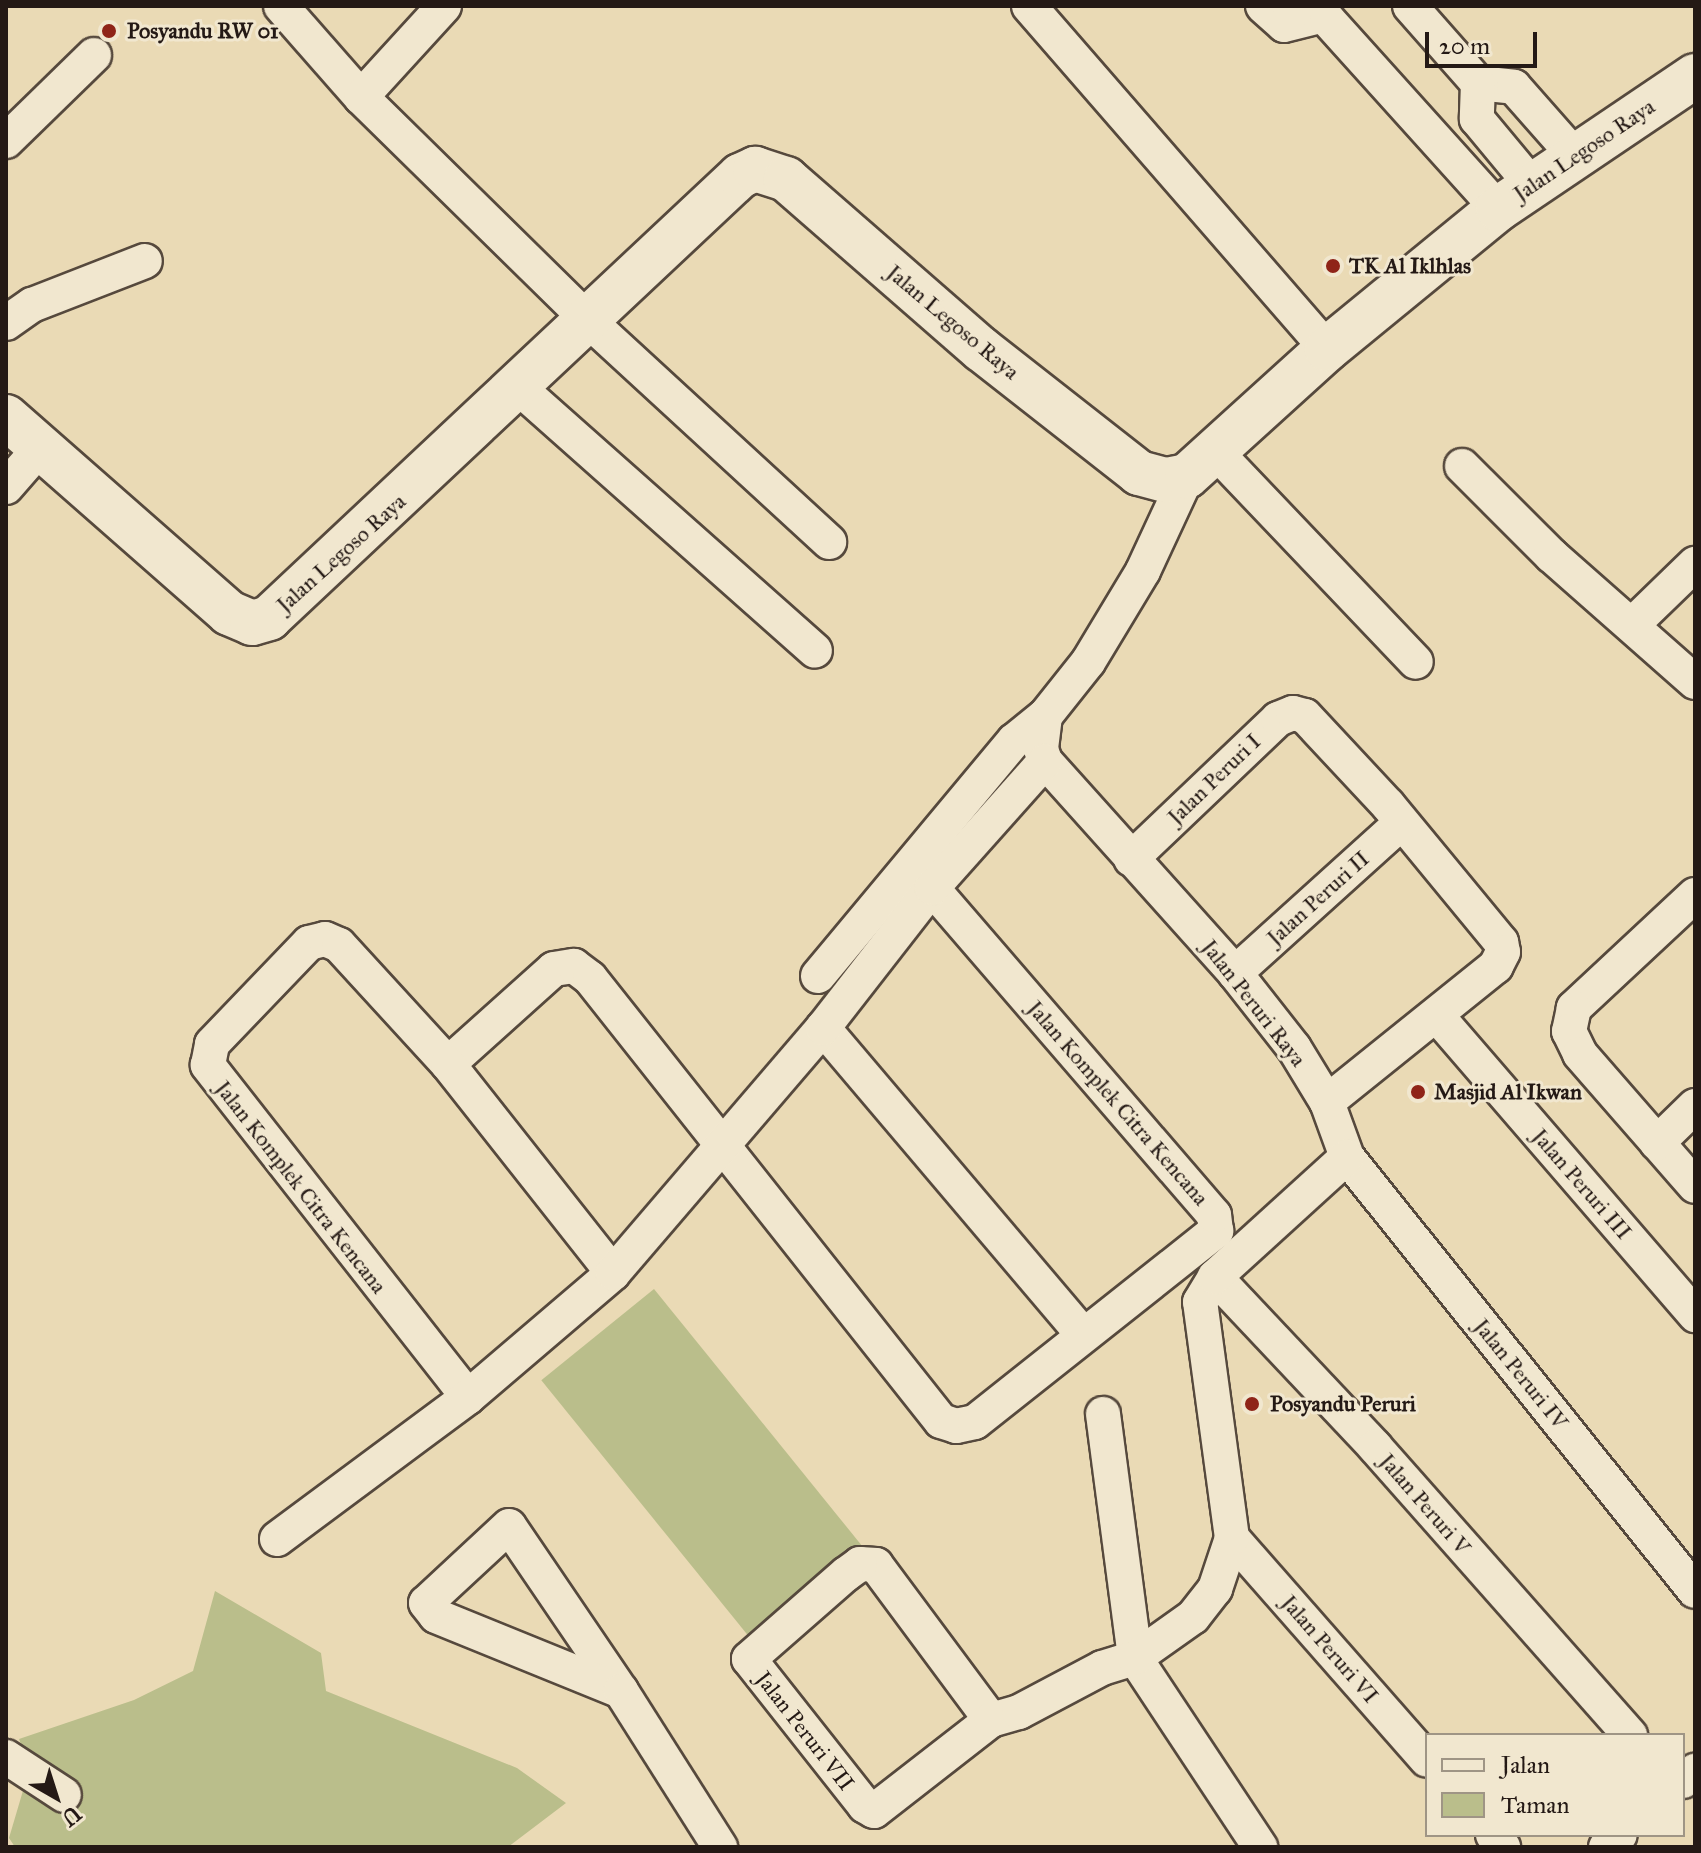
<!DOCTYPE html>
<html>
<head>
<meta charset="utf-8">
<style>
  body { margin:0 }
  #map { position:relative; width:1701px; height:1853px; overflow:hidden; background:#eadab5; font-family:"IM FELL Great Primer",serif }
  div>[style] { position:absolute }
  [style*='--x'] { left:calc(var(--x)*1px); top:calc(var(--y)*1px); width:calc(var(--w)*1px); rotate:calc(var(--a)*1deg) }
  .green>* { inset:0; background:#babe8b; transform-origin:0 0 }
  .roads { filter:drop-shadow(2px 0 #56493d) drop-shadow(-2px 0 #56493d) drop-shadow(0 2px #56493d) drop-shadow(0 -2px #56493d) }
  .street>* { height:34px; margin:-17px; padding:0 17px; transform-origin:17px; border-radius:17px; background:#f1e7cf }
  .secondary>* { height:44px; margin:-22px; padding:0 22px; transform-origin:22px; border-radius:22px; background:#f1e7cf }
  .dots>* { width:22px; height:22px; translate:-50% -50%; box-sizing:border-box; border:4px solid #f1e7cf; border-radius:50% }
  span { translate:-50% -50%; white-space:nowrap; text-align:center; line-height:1.15; -webkit-text-stroke:6px #f1e7cf; paint-order:stroke }
  .poi-label { font-size:22px; color:#241915; font-weight:700 }
  .left { translate:0 -50%; text-align:left }
  .street-label { font-size:22px; color:#241915 }
  .frame { position:absolute; inset:0; border:8px solid #241915; pointer-events:none }
  .legend { position:absolute; left:1425px; top:1733px; width:260px; height:104px; box-sizing:border-box; background:#f1e7cf; border:2px solid #9f9585; margin:0; padding:10px 14px; list-style:none; font-size:24px; color:#241915 }
  .legend li { display:flex; align-items:center; gap:16px; height:40px }
  .legend b { width:40px; border:2px solid #9f9585 }
  .north { position:absolute; left:16px; top:1757px; width:80px; height:80px; -webkit-text-stroke:6px #f1e7cf; paint-order:stroke; rotate:141deg; font-size:22px; font-weight:700; line-height:32px; text-align:center; color:#241915 }
  .north::after { content:''; display:block; margin:auto; width:28px; height:36px; background:#241915; clip-path:polygon(50% 0,100% 100%,50% 72%,0 100%) }
  .scale { position:absolute; left:1425px; top:32px; width:112px; height:36px; box-sizing:border-box; border:4px solid #241915; border-top:0; padding-left:10px; font-size:24px; line-height:28px; white-space:nowrap; color:#241915; -webkit-text-stroke:6px #f1e7cf; paint-order:stroke }
</style>
</head>
<body>
<div id="map">
  <div class="green">
    <div style="left:654px;top:1289px;width:333px;height:145px;rotate:51deg"></div>
    <div style="clip-path:polygon(215px 1591px,321px 1653px,326px 1691px,517px 1768px,566px 1803px,508px 1847px,15px 1847px,9px 1838px,30px 1767px,19px 1739px,134px 1700px,193px 1671px)"></div>
  </div>
  <div class="roads">
    <div class="street">
      <div style="--x:281;--y:6;--w:121;--a:48.7"></div>
      <div style="--x:361;--y:97;--w:321;--a:44.5"></div>
      <div style="--x:590;--y:322;--w:325;--a:42.6"></div>
      <div style="--x:1029;--y:6;--w:454;--a:49"></div>
      <div style="--x:1263;--y:6;--w:28;--a:42"></div>
      <div style="--x:1284;--y:25;--w:36;--a:-14"></div>
      <div style="--x:1319;--y:16;--w:9;--a:21"></div>
      <div style="--x:1327;--y:19;--w:256;--a:48"></div>
      <div style="--x:1410;--y:6;--w:103;--a:48.6"></div>
      <div style="--x:1478;--y:83;--w:36;--a:6"></div>
      <div style="--x:1514;--y:87;--w:91;--a:48.6"></div>
      <div style="--x:1478;--y:83;--w:36;--a:92"></div>
      <div style="--x:1477;--y:119;--w:85;--a:50.3"></div>
      <div style="--x:361;--y:97;--w:123;--a:-47.6"></div>
      <div style="--x:6;--y:141;--w:123;--a:-44.3"></div>
      <div style="--x:6;--y:323;--w:32;--a:-35"></div>
      <div style="--x:32;--y:305;--w:121;--a:-21.3"></div>
      <div style="--x:518;--y:387;--w:397;--a:41.6"></div>
      <div style="--x:1215;--y:451;--w:291;--a:46.4"></div>
      <div style="--x:1462;--y:466;--w:126;--a:45"></div>
      <div style="--x:1551;--y:555;--w:192;--a:41.4"></div>
      <div style="--x:1187;--y:476;--w:105;--a:114.9"></div>
      <div style="--x:1143;--y:571;--w:106;--a:121.1"></div>
      <div style="--x:1088;--y:662;--w:69;--a:128.5"></div>
      <div style="--x:1045;--y:716;--w:33;--a:97"></div>
      <div style="--x:1041;--y:749;--w:13;--a:72"></div>
      <div style="--x:1045;--y:761;--w:285;--a:48.1"></div>
      <div style="--x:1235;--y:973;--w:95;--a:51.8"></div>
      <div style="--x:1294;--y:1048;--w:63;--a:58.6"></div>
      <div style="--x:1327;--y:1102;--w:59;--a:70"></div>
      <div style="--x:1347;--y:1157;--w:556;--a:51.28"></div>
      <div style="--x:6;--y:487;--w:52;--a:-48.9"></div>
      <div style="--x:1632;--y:625;--w:88;--a:-44.1"></div>
      <div style="--x:1131;--y:859;--w:203;--a:-43.6"></div>
      <div style="--x:1278;--y:719;--w:16;--a:-22"></div>
      <div style="--x:1293;--y:713;--w:12;--a:14"></div>
      <div style="--x:1305;--y:716;--w:122;--a:47"></div>
      <div style="--x:1388;--y:805;--w:178;--a:50.5"></div>
      <div style="--x:1501;--y:942;--w:10;--a:79"></div>
      <div style="--x:1503;--y:952;--w:16;--a:117"></div>
      <div style="--x:1496;--y:966;--w:217;--a:141.2"></div>
      <div style="--x:1695;--y:895;--w:166;--a:137"></div>
      <div style="--x:1574;--y:1008;--w:24;--a:102"></div>
      <div style="--x:1569;--y:1031;--w:25;--a:64"></div>
      <div style="--x:1580;--y:1054;--w:175;--a:48.9"></div>
      <div style="--x:1235;--y:973;--w:224;--a:-42.1"></div>
      <div style="--x:818;--y:976;--w:306;--a:-50.2"></div>
      <div style="--x:1014;--y:741;--w:40;--a:-39"></div>
      <div style="--x:1438;--y:1017;--w:394;--a:49.2"></div>
      <div style="--x:823;--y:1028;--w:400;--a:49.7"></div>
      <div style="--x:448;--y:1064;--w:142;--a:-41.9"></div>
      <div style="--x:554;--y:969;--w:20;--a:-9"></div>
      <div style="--x:574;--y:966;--w:20;--a:37"></div>
      <div style="--x:590;--y:978;--w:565;--a:51.61"></div>
      <div style="--x:941;--y:1421;--w:16;--a:18"></div>
      <div style="--x:956;--y:1426;--w:19;--a:-12"></div>
      <div style="--x:975;--y:1422;--w:308;--a:-38.4"></div>
      <div style="--x:1216;--y:1231;--w:16;--a:-97"></div>
      <div style="--x:1214;--y:1215;--w:432;--a:-130.8"></div>
      <div style="--x:1657;--y:1143;--w:53;--a:-44.2"></div>
      <div style="--x:1215;--y:1277;--w:233;--a:46.7"></div>
      <div style="--x:1375;--y:1447;--w:385;--a:48.5"></div>
      <div style="--x:468;--y:1397;--w:422;--a:-128.1"></div>
      <div style="--x:208;--y:1065;--w:21;--a:-79"></div>
      <div style="--x:212;--y:1044;--w:140;--a:-46.2"></div>
      <div style="--x:309;--y:943;--w:16;--a:-14"></div>
      <div style="--x:325;--y:939;--w:15;--a:23"></div>
      <div style="--x:339;--y:945;--w:161;--a:47.5"></div>
      <div style="--x:448;--y:1064;--w:266;--a:51.7"></div>
      <div style="--x:1103;--y:1414;--w:246;--a:82.5"></div>
      <div style="--x:1135;--y:1658;--w:227;--a:56.5"></div>
      <div style="--x:1232;--y:1538;--w:295;--a:48.7"></div>
      <div style="--x:277;--y:1539;--w:238;--a:-36.6"></div>
      <div style="--x:468;--y:1397;--w:191;--a:-40.5"></div>
      <div style="--x:613;--y:1273;--w:323;--a:-49.4"></div>
      <div style="--x:823;--y:1028;--w:177;--a:-52.1"></div>
      <div style="--x:932;--y:888;--w:170;--a:-48.3"></div>
      <div style="--x:621;--y:1691;--w:199;--a:-124.2"></div>
      <div style="--x:509;--y:1526;--w:113;--a:137.1"></div>
      <div style="--x:426;--y:1603;--w:16;--a:52"></div>
      <div style="--x:436;--y:1616;--w:200;--a:22.1"></div>
      <div style="--x:621;--y:1691;--w:185;--a:57.6"></div>
      <div style="--x:991;--y:1720;--w:193;--a:-126.6"></div>
      <div style="--x:876;--y:1565;--w:16;--a:-176"></div>
      <div style="--x:860;--y:1564;--w:17;--a:144"></div>
      <div style="--x:846;--y:1574;--w:129;--a:138.8"></div>
      <div style="--x:749;--y:1659;--w:187;--a:51.7"></div>
      <div style="--x:865;--y:1806;--w:10;--a:29"></div>
      <div style="--x:874;--y:1811;--w:148;--a:-37.9"></div>
      <div style="--x:991;--y:1720;--w:29;--a:-16"></div>
      <div style="--x:1019;--y:1712;--w:94;--a:-27.9"></div>
      <div style="--x:1102;--y:1668;--w:34;--a:-17"></div>
      <div style="--x:1135;--y:1658;--w:71;--a:-35.3"></div>
      <div style="--x:1193;--y:1617;--w:36;--a:-52"></div>
      <div style="--x:1215;--y:1589;--w:54;--a:-71.6"></div>
      <div style="--x:1232;--y:1538;--w:238;--a:-97.7"></div>
      <div style="--x:1200;--y:1302;--w:29;--a:-59"></div>
      <div style="--x:1215;--y:1277;--w:178;--a:-42.3"></div>
      <div style="--x:6;--y:1757;--w:69;--a:33.2"></div>
      <div style="--x:1683;--y:1781;--w:16;--a:-40"></div>
      <div style="--x:1493;--y:1835;--w:16;--a:50"></div>
      <div style="--x:1606;--y:1847;--w:18;--a:-41"></div>
    </div>
    <div class="secondary">
      <div style="--x:6;--y:417;--w:297;--a:41.3"></div>
      <div style="--x:229;--y:613;--w:25;--a:23"></div>
      <div style="--x:252;--y:623;--w:18;--a:-16"></div>
      <div style="--x:269;--y:618;--w:646;--a:-43.18"></div>
      <div style="--x:740;--y:176;--w:17;--a:-25"></div>
      <div style="--x:755;--y:169;--w:33;--a:18"></div>
      <div style="--x:786;--y:179;--w:259;--a:41.1"></div>
      <div style="--x:981;--y:349;--w:201;--a:38.1"></div>
      <div style="--x:1139;--y:473;--w:28;--a:15"></div>
      <div style="--x:1166;--y:480;--w:21;--a:-11"></div>
      <div style="--x:1187;--y:476;--w:189;--a:-42.2"></div>
      <div style="--x:1327;--y:349;--w:221;--a:-39.3"></div>
      <div style="--x:1498;--y:209;--w:238;--a:-34"></div>
    </div>
  </div>
  <div class="dots">
    <div style="left:109px;top:31px;background:#8f2418"></div>
    <div style="left:1333px;top:266px;background:#8f2418"></div>
    <div style="left:1418px;top:1092px;background:#8f2418"></div>
    <div style="left:1252px;top:1404px;background:#8f2418"></div>
  </div>
  <div class="poi-label">
    <span class="left" style="left:127px;top:31px">Posyandu RW 01</span>
    <span class="left" style="left:1349px;top:266px">TK Al Iklhlas</span>
    <span class="left" style="left:1434px;top:1092px">Masjid Al Ikwan</span>
    <span class="left" style="left:1270px;top:1404px">Posyandu Peruri</span>
  </div>
  <div class="street-label">
    <span style="left:1584px;top:150px;rotate:-34deg">Jalan Legoso Raya</span>
    <span style="left:953px;top:322px;rotate:40deg">Jalan Legoso Raya</span>
    <span style="left:341px;top:553px;rotate:-42deg">Jalan Legoso Raya</span>
    <span style="left:1214px;top:779px;rotate:-44deg">Jalan Peruri I</span>
    <span style="left:1318px;top:898px;rotate:-42deg">Jalan Peruri II</span>
    <span style="left:1254px;top:1003px;rotate:52deg">Jalan Peruri Raya</span>
    <span style="left:1118px;top:1103px;rotate:49deg">Jalan Komplek Citra Kencana</span>
    <span style="left:1582px;top:1184px;rotate:49deg">Jalan Peruri III</span>
    <span style="left:301px;top:1187px;rotate:52deg">Jalan Komplek Citra Kencana</span>
    <span style="left:1521px;top:1374px;rotate:51deg">Jalan Peruri IV</span>
    <span style="left:1425px;top:1504px;rotate:49deg">Jalan Peruri V</span>
    <span style="left:1330px;top:1649px;rotate:49deg">Jalan Peruri VI</span>
    <span style="left:805px;top:1731px;rotate:52deg">Jalan Peruri VII</span>
  </div>
  <div class="frame"></div>
  <ul class="legend">
  <li><b style="height:10px;background:#f1e7cf"></b>Jalan</li>
  <li><b style="height:22px;background:#babe8b"></b>Taman</li>
  </ul>
  <div class="north">U</div>
  <div class="scale">20 m</div>
</div>
</body>
</html>
